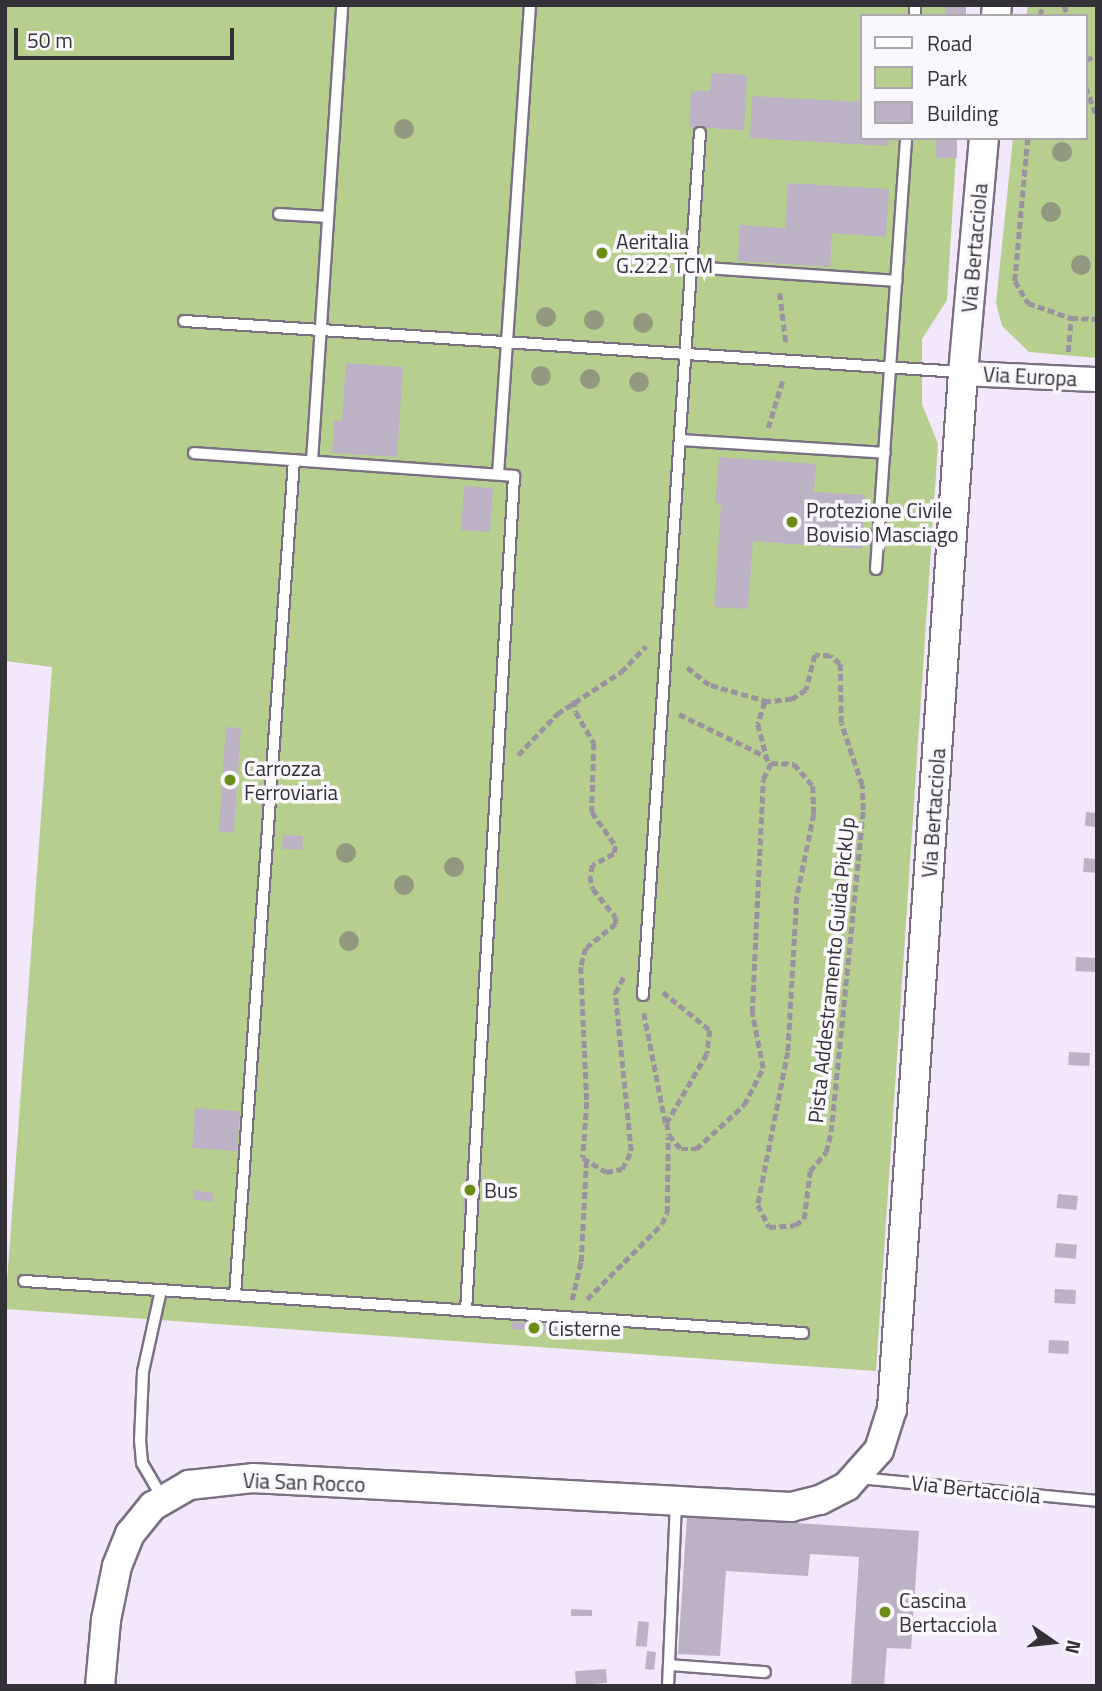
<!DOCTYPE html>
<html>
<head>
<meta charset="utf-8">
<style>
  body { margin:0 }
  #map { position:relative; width:1102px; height:1691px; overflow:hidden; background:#f2e7fb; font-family:"Titillium Web",sans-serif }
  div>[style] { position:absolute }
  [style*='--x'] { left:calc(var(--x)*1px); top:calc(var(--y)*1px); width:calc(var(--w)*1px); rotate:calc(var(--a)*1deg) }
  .green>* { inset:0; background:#b6cf8f }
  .building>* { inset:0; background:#bcb1c5; transform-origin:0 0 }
  .path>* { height:4.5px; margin-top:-2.25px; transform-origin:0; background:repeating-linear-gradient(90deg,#9a92a0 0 7px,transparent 0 10.5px) }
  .roads { filter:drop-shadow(2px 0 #7a7082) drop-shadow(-2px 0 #7a7082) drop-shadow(0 2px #7a7082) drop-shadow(0 -2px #7a7082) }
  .service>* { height:10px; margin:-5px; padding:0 5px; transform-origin:5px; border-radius:5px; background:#fff }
  .minor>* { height:23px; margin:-11.5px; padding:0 11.5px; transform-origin:11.5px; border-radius:11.5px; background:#fff }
  .tertiary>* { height:28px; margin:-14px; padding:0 14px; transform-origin:14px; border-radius:14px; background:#fff }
  .trees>* { width:20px; height:20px; margin:-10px; border-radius:50%; background:#939981 }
  .dots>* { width:19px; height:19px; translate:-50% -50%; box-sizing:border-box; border:4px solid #faf8fc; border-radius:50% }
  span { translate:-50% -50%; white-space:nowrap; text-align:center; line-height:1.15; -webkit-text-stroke:7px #faf8fc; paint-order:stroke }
  .poi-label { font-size:21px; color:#343037 }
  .left { translate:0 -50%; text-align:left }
  .street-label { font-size:21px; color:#343037 }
  .frame { position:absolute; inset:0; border:7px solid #343037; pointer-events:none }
  .legend { position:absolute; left:860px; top:14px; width:228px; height:126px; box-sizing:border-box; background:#faf8fc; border:2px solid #aba8ad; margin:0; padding:9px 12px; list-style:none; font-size:21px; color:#343037 }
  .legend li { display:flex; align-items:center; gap:14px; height:35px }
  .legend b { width:35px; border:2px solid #aba8ad }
  .north { position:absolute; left:1018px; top:1607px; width:70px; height:70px; -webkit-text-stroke:5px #faf8fc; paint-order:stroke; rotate:104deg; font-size:19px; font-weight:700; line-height:28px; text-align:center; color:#343037 }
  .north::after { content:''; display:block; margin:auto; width:24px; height:32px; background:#343037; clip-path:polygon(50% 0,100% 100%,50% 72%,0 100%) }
  .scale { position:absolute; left:14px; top:28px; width:220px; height:32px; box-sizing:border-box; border:4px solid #343037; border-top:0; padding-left:9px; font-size:21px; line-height:24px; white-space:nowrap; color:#343037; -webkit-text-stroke:5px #faf8fc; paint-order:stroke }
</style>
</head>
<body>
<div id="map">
  <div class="green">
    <div style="clip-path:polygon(5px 5px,966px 5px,965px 16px,862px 16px,862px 138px,957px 138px,947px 300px,922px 339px,922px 404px,938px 444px,876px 1371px,5px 1309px,52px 667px,5px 661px)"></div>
    <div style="clip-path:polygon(1028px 5px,1097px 5px,1097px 358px,1029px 352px,1002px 326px,996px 303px,1013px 138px,1086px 138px,1086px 16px,1026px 16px)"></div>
  </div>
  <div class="building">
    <div style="left:945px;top:5px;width:21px;height:11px"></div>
    <div style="clip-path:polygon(711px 73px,747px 75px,744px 130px,689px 127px,691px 91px,710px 91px)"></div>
    <div style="clip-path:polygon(752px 96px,862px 102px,862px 138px,889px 138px,888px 146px,750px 138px)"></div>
    <div style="left:936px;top:138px;width:21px;height:20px"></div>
    <div style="clip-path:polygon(788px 183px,889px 189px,886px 237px,832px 233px,830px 267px,738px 261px,740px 225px,785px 228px)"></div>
    <div style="clip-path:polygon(346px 363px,403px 367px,397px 457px,332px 453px,334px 421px,342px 421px)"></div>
    <div style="clip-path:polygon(719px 457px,816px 464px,814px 492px,865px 495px,862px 549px,753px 541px,748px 609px,714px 607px,721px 503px,715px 503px)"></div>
    <div style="left:464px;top:486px;width:29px;height:44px;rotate:4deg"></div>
    <div style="left:226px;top:727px;width:15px;height:105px;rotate:4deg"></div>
    <div style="left:1086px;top:812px;width:11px;height:14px;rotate:5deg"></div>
    <div style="left:283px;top:835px;width:20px;height:14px;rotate:3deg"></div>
    <div style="left:1084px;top:858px;width:13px;height:14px;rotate:4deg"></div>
    <div style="left:1076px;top:957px;width:20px;height:14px;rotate:3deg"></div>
    <div style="left:1069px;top:1052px;width:21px;height:13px;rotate:3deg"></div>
    <div style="left:195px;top:1108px;width:45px;height:40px;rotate:4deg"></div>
    <div style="left:467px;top:1164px;width:12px;height:50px;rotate:5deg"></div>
    <div style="left:194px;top:1190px;width:20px;height:9px;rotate:9deg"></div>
    <div style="left:1058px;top:1194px;width:20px;height:14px;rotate:6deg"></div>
    <div style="left:1056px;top:1243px;width:21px;height:14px;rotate:5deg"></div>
    <div style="left:1055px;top:1289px;width:21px;height:14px;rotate:3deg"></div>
    <div style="left:512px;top:1322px;width:46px;height:7px;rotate:5deg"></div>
    <div style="left:1049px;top:1340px;width:20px;height:13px;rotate:3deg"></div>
    <div style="clip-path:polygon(687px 1516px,919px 1531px,911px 1649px,887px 1648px,884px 1686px,851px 1686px,859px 1557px,810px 1554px,808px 1576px,726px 1571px,720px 1656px,678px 1654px)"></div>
    <div style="clip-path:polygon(571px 1609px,592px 1610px,592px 1616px,571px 1616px)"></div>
    <div style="left:638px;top:1621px;width:11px;height:25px;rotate:5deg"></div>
    <div style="left:647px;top:1651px;width:9px;height:18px;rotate:6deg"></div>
    <div style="left:606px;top:1669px;width:14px;height:31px;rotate:86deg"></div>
  </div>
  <div class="path">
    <div style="--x:1064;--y:5;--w:12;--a:70"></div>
    <div style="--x:1040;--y:16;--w:11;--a:-80"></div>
    <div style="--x:1086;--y:60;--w:12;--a:-24"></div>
    <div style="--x:1086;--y:87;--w:32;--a:70"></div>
    <div style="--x:1028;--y:138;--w:144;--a:95.2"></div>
    <div style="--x:1015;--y:281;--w:26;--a:59"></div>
    <div style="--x:1028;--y:303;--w:46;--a:19.2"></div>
    <div style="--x:1071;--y:318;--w:26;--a:2"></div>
    <div style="--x:780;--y:293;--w:50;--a:83.2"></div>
    <div style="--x:1068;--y:352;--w:34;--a:-85"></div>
    <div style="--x:768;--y:428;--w:51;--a:-73"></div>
    <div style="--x:574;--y:700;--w:12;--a:81"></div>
    <div style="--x:576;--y:712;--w:36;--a:60"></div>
    <div style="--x:594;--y:743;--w:69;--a:91.7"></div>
    <div style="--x:592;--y:812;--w:42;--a:54.8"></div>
    <div style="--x:616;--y:846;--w:8;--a:104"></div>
    <div style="--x:614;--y:854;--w:24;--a:152"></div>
    <div style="--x:593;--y:865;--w:11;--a:105"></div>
    <div style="--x:590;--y:876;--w:13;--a:77"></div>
    <div style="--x:593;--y:889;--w:36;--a:51"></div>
    <div style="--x:616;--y:917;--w:7;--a:90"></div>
    <div style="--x:616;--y:924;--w:38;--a:141"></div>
    <div style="--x:586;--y:948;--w:20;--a:105"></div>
    <div style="--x:581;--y:967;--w:135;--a:87.5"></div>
    <div style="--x:587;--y:1102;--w:56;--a:94.1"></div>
    <div style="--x:583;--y:1158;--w:27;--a:31"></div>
    <div style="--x:606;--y:1172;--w:16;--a:-11"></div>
    <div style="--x:622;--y:1169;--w:20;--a:-63"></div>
    <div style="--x:631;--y:1151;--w:159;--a:-95.8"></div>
    <div style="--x:615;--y:993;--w:19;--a:-62"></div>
    <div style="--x:765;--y:702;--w:23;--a:108"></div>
    <div style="--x:758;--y:724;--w:43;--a:75.3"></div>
    <div style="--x:679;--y:714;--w:98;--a:26"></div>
    <div style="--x:518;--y:755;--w:57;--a:-46.4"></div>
    <div style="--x:557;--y:714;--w:77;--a:-33.3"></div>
    <div style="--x:621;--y:672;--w:36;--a:-46"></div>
    <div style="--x:663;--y:992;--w:60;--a:39"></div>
    <div style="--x:710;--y:1030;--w:24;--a:97"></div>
    <div style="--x:707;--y:1054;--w:80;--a:120.1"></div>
    <div style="--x:667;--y:1123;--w:12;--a:81"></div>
    <div style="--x:669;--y:1135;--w:18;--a:49"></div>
    <div style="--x:681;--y:1149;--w:15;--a:0"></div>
    <div style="--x:696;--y:1149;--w:65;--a:-42.5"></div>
    <div style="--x:744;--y:1105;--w:42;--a:-62.8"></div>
    <div style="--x:763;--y:1068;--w:56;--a:-101.3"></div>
    <div style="--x:752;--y:1013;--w:234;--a:-87.3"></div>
    <div style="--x:763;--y:779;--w:18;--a:-63"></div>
    <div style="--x:771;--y:763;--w:23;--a:2"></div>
    <div style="--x:794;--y:764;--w:29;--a:49"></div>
    <div style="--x:813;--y:786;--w:28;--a:88"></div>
    <div style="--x:814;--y:814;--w:85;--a:101.6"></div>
    <div style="--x:797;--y:897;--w:155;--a:93.3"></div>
    <div style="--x:788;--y:1052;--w:156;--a:101.1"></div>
    <div style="--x:758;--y:1205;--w:25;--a:63"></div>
    <div style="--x:769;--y:1227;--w:26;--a:-4"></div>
    <div style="--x:795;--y:1225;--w:11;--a:-34"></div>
    <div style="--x:804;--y:1219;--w:48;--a:-82.9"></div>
    <div style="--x:810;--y:1171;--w:25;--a:-50"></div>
    <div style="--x:826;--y:1152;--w:21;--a:-76"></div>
    <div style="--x:831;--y:1132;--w:324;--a:-84.3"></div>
    <div style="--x:863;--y:810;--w:25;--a:-92"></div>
    <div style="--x:862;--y:785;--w:65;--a:-108.7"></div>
    <div style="--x:841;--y:723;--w:59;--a:-91"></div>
    <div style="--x:840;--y:664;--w:13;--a:-141"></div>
    <div style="--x:830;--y:656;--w:15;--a:-176"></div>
    <div style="--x:815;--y:655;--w:36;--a:104"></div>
    <div style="--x:806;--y:690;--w:17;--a:147"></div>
    <div style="--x:792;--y:699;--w:24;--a:173"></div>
    <div style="--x:768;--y:702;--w:61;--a:-163.9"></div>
    <div style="--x:709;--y:685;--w:31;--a:-142"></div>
    <div style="--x:644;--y:1013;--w:114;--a:78.9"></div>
    <div style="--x:587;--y:1299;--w:106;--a:-45"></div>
    <div style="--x:662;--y:1224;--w:12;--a:-66"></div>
    <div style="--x:667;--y:1213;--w:76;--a:-89.2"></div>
    <div style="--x:572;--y:1300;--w:39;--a:-77"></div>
    <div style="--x:581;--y:1262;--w:100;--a:-87.1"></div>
  </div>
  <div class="roads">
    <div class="service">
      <div style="--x:915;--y:16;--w:11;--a:-90"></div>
      <div style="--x:279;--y:214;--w:49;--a:3.5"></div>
      <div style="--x:692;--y:267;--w:205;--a:3.9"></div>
      <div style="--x:184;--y:321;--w:778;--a:3.76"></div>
      <div style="--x:681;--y:440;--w:204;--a:3.6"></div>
      <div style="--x:194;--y:453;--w:321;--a:4.1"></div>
      <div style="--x:514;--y:476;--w:836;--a:93.29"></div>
      <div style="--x:312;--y:461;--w:457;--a:-86.2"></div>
      <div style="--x:498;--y:474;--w:470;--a:-86.1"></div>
      <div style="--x:876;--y:569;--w:432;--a:-86"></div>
      <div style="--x:643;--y:995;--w:864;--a:-86.22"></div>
      <div style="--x:24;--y:1281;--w:781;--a:3.82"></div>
      <div style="--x:161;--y:1290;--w:84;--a:102.4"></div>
      <div style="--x:143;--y:1372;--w:68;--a:92.5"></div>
      <div style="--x:140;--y:1440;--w:23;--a:85"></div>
      <div style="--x:142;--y:1463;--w:42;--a:59.7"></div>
      <div style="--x:235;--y:1295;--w:837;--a:-85.96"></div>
      <div style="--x:859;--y:1478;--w:239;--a:5.5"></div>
      <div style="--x:669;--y:1665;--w:96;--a:4.2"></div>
      <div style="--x:668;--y:1686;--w:183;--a:-87.5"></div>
    </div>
    <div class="minor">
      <div style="--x:963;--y:373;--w:134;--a:2.6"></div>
    </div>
    <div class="tertiary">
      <div style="--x:996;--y:16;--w:11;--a:-85"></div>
      <div style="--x:100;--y:1686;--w:66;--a:-84.8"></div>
      <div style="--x:106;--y:1620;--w:55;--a:-78.5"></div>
      <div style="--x:117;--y:1566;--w:35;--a:-68"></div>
      <div style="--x:130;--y:1534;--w:36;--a:-51"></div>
      <div style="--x:153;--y:1506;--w:42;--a:-30.3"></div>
      <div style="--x:189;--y:1485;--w:64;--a:-6.2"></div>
      <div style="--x:253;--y:1478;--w:539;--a:3.09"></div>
      <div style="--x:791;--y:1507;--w:30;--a:-14"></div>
      <div style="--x:820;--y:1500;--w:30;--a:-27"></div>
      <div style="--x:847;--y:1486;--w:48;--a:-48.4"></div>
      <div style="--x:879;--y:1450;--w:43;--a:-72.4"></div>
      <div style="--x:892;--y:1409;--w:1038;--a:-86.08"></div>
      <div style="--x:963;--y:373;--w:236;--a:-84.9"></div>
    </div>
  </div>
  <div class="trees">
    <div style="left:404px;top:129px"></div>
    <div style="left:1062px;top:152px"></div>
    <div style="left:1051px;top:212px"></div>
    <div style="left:1081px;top:265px"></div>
    <div style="left:546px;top:317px"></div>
    <div style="left:594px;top:320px"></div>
    <div style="left:643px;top:323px"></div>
    <div style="left:541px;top:376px"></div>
    <div style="left:590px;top:379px"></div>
    <div style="left:639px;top:382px"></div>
    <div style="left:346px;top:853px"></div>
    <div style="left:454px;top:867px"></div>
    <div style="left:404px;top:885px"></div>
    <div style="left:349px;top:941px"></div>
  </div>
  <div class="dots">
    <div style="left:602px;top:253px;background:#6b8d14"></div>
    <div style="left:792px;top:522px;background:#6b8d14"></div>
    <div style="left:230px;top:780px;background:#6b8d14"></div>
    <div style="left:470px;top:1190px;background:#6b8d14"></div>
    <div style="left:534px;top:1328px;background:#6b8d14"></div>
    <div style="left:885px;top:1612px;background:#6b8d14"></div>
  </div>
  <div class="poi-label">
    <span class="left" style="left:616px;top:253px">Aeritalia<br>G.222 TCM</span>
    <span class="left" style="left:806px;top:522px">Protezione Civile<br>Bovisio Masciago</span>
    <span class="left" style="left:244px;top:780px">Carrozza<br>Ferroviaria</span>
    <span class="left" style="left:484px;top:1190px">Bus</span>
    <span class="left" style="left:548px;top:1328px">Cisterne</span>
    <span class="left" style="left:899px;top:1612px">Cascina<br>Bertacciola</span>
  </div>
  <div class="street-label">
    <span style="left:974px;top:248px;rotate:-85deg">Via Bertacciola</span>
    <span style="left:1030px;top:376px;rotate:3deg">Via Europa</span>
    <span style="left:933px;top:813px;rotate:-86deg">Via Bertacciola</span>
    <span style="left:831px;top:970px;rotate:-84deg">Pista Addestramento Guida PickUp</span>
    <span style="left:304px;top:1482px;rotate:2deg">Via San Rocco</span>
    <span style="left:976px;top:1489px;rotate:6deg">Via Bertacciola</span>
  </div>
  <div class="frame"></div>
  <ul class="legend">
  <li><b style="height:9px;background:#fff"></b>Road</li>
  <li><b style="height:19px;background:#b6cf8f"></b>Park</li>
  <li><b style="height:19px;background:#bcb1c5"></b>Building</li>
  </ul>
  <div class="north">N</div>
  <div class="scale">50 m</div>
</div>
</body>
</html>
